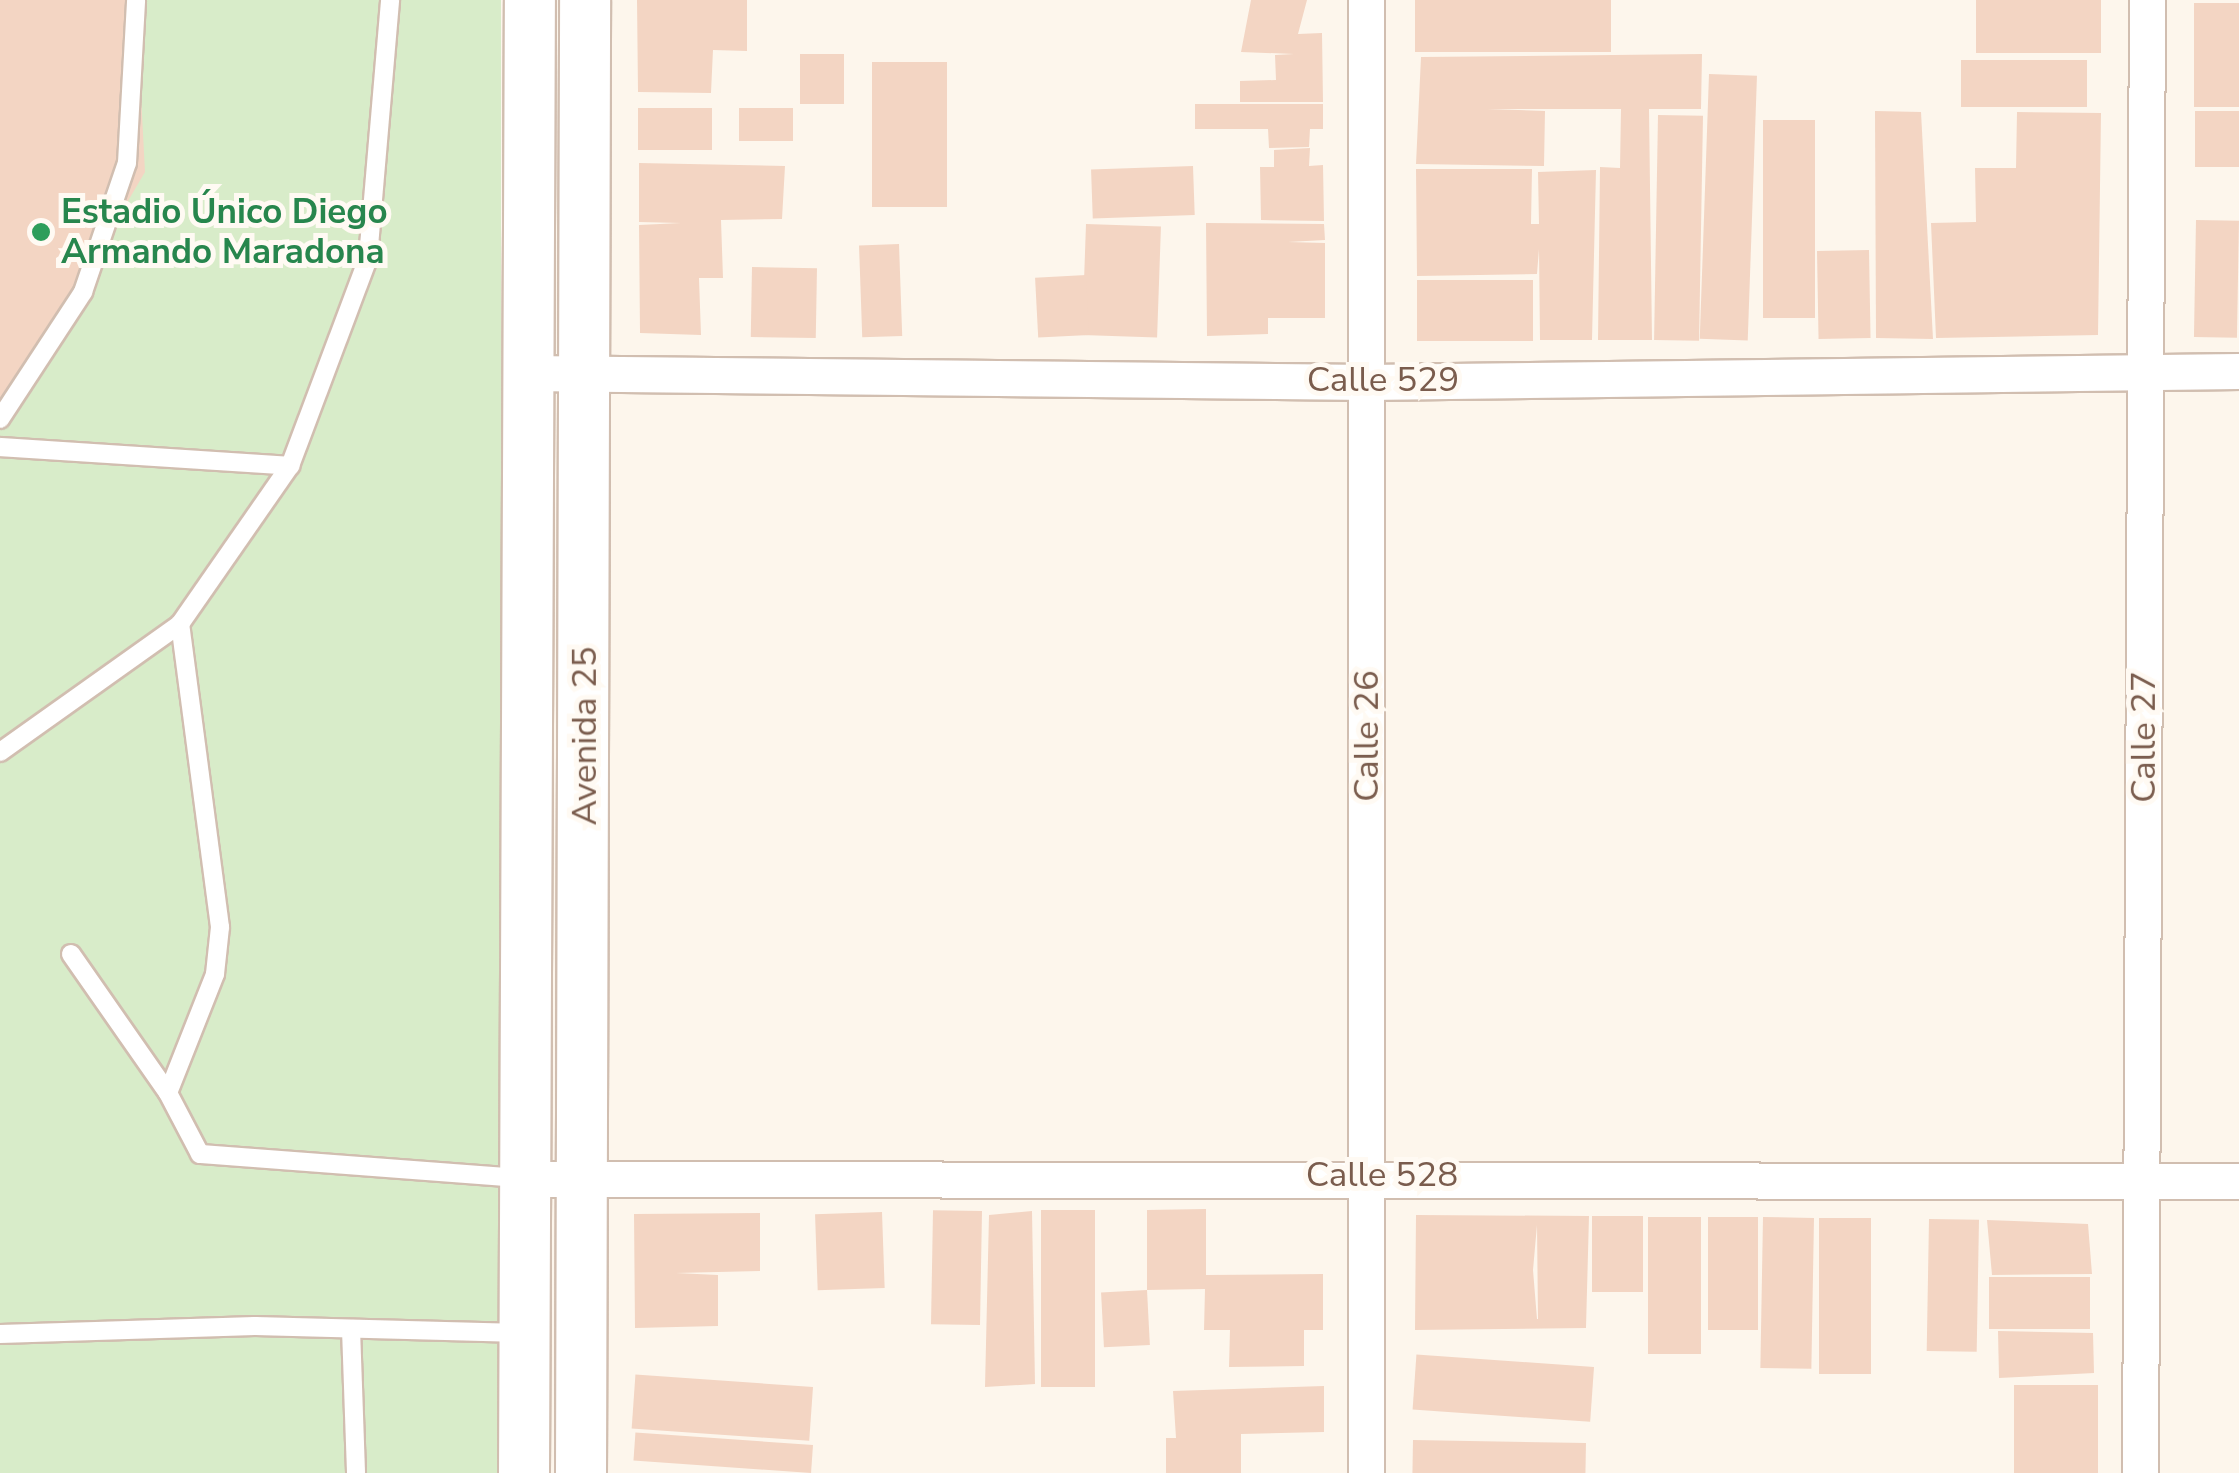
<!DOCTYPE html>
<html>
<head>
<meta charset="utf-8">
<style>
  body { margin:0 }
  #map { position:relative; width:2239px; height:1473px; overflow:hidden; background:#fdf6ec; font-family:"Nunito Sans",sans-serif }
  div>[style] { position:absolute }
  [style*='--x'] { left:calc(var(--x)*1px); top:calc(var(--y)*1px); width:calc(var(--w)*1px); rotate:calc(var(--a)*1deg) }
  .green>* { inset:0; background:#d8ecc9; transform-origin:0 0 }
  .building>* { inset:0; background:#f3d5c3; transform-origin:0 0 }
  .roads { filter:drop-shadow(2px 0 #d1beb0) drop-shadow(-2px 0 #d1beb0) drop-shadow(0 2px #d1beb0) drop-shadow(0 -2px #d1beb0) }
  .service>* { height:18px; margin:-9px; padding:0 9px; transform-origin:9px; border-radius:9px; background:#fff }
  .minor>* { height:35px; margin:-17.5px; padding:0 17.5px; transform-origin:17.5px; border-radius:17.5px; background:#fff }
  .secondary>* { height:50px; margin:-25px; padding:0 25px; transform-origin:25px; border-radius:25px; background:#fff }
  .dots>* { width:28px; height:28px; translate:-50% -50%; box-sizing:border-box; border:5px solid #fffaf3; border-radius:50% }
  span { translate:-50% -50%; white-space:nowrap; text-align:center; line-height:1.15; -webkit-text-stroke:10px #fffaf3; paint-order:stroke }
  .leisure-label { font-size:35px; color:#27864d; font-weight:700 }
  .left { translate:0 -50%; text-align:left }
  .street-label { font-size:35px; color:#7a5c4d }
</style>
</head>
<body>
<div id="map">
  <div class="green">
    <div style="left:0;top:0;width:501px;height:1473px"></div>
  </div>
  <div class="building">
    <div style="clip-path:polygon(0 0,136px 0,145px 172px,0 419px)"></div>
    <div style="clip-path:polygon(637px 0,747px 0,747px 51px,713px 50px,711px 93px,638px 92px)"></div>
    <div style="clip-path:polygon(1251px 0,1307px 0,1298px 34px,1322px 33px,1323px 102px,1240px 102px,1240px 81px,1276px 80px,1275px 55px,1294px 54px,1241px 52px)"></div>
    <div style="left:1415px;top:0;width:196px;height:52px"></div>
    <div style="left:1976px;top:0;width:125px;height:53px"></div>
    <div style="left:2194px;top:3px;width:45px;height:104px"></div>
    <div style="left:800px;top:54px;width:44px;height:50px"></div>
    <div style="clip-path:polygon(1702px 54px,1701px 109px,1649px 109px,1652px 340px,1598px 340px,1600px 167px,1620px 168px,1621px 109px,1487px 109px,1545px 111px,1544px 166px,1416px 164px,1421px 57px)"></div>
    <div style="left:1961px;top:60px;width:126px;height:47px"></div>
    <div style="left:947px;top:62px;width:145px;height:75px;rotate:90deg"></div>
    <div style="left:1709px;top:74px;width:48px;height:265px;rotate:2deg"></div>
    <div style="clip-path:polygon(1195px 104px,1323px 104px,1323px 129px,1310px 129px,1309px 147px,1269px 148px,1268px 129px,1195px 129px)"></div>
    <div style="left:638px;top:108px;width:74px;height:42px"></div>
    <div style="left:739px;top:108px;width:54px;height:33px"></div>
    <div style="clip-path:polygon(1875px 111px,1921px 112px,1933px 339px,1876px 338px)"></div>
    <div style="left:2239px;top:111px;width:56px;height:44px;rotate:90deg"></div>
    <div style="clip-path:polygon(2017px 112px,2101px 113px,2098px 335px,1936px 338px,1931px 223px,1976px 222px,1975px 168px,2016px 168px)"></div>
    <div style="left:1658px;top:115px;width:45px;height:225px;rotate:1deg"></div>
    <div style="left:1815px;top:120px;width:198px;height:52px;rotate:90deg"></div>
    <div style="clip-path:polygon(1310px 148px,1309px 166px,1323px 165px,1324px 221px,1261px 220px,1260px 167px,1274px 167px,1274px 150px)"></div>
    <div style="clip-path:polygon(639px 163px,785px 166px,782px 219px,721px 220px,723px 278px,699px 278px,701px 335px,640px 333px,639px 225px,681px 223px,639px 222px)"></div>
    <div style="left:1193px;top:166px;width:49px;height:102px;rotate:88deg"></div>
    <div style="clip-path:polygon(1416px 169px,1532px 169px,1531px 224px,1539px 224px,1538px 172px,1596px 170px,1592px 340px,1540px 340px,1539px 249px,1537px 274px,1417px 276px)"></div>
    <div style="left:2196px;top:220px;width:43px;height:117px;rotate:1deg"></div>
    <div style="clip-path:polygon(1206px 223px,1324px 224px,1325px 240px,1288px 242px,1325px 243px,1325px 318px,1268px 318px,1268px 334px,1207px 336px)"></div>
    <div style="left:1086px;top:224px;width:75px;height:111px;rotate:2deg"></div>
    <div style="left:899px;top:244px;width:92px;height:40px;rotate:88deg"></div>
    <div style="left:1869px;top:250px;width:88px;height:52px;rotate:89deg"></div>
    <div style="left:752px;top:267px;width:65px;height:70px;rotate:1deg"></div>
    <div style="left:1086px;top:275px;width:60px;height:51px;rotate:87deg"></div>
    <div style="left:1533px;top:280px;width:61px;height:116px;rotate:90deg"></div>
    <div style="clip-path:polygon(1206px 1209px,1206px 1275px,1323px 1274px,1323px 1330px,1304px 1330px,1304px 1366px,1229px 1367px,1230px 1330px,1204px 1330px,1205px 1289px,1147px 1290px,1147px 1210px)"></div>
    <div style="left:1095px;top:1210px;width:177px;height:54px;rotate:90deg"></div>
    <div style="left:982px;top:1211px;width:114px;height:49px;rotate:91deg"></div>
    <div style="clip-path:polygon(1032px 1211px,1035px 1384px,985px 1387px,989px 1215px)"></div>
    <div style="left:882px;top:1212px;width:76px;height:67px;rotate:88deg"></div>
    <div style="clip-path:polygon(760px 1213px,760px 1271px,676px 1273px,718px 1275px,718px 1326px,635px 1328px,634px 1214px)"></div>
    <div style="clip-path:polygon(evenodd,1416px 1215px,1589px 1216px,1586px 1328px,1415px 1330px,1416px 1215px,1537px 1225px,1538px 1319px,1537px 1319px,1533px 1270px,1537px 1225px)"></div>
    <div style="left:1643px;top:1216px;width:76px;height:51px;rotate:90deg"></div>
    <div style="left:1648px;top:1217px;width:53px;height:137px"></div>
    <div style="left:1708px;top:1217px;width:50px;height:113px"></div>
    <div style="left:1763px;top:1217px;width:51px;height:151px;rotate:1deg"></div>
    <div style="left:1819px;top:1218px;width:52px;height:156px"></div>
    <div style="left:1929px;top:1219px;width:50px;height:132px;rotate:1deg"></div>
    <div style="clip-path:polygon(1987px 1220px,2088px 1224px,2092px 1274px,1992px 1275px)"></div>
    <div style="left:1989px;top:1277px;width:101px;height:52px"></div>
    <div style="left:1147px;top:1290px;width:55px;height:46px;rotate:87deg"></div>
    <div style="clip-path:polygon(1998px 1331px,2093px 1333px,2094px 1373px,1999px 1378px)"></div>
    <div style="left:1594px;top:1367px;width:55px;height:178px;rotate:94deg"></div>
    <div style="left:2098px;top:1385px;width:88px;height:84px;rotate:90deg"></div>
    <div style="clip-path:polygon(1324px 1386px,1324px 1432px,1241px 1434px,1241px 1473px,1166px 1473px,1166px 1438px,1176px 1438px,1173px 1391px)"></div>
    <div style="left:813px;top:1387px;width:54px;height:178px;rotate:94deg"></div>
    <div style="left:1413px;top:1440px;width:173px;height:33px;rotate:1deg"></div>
    <div style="left:813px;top:1445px;width:28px;height:178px;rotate:94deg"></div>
  </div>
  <div class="roads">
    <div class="service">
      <div style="--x:0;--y:419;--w:152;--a:-56.8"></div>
      <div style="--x:83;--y:292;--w:136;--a:-71.2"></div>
      <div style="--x:127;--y:163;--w:163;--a:-86.8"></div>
      <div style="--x:0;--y:447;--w:291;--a:3.7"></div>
      <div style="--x:0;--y:752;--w:221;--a:-35.4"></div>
      <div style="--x:180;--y:624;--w:193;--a:-55.2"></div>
      <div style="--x:290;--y:466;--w:222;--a:-69.4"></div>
      <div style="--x:368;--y:258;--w:259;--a:-85.1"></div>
      <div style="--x:71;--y:954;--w:169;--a:55.1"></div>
      <div style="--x:168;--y:1093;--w:128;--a:-68.4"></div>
      <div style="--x:215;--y:974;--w:47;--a:-83.9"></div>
      <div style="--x:220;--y:927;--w:306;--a:-97.5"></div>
      <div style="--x:168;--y:1093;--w:69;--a:62.3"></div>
      <div style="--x:200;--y:1154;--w:321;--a:4.3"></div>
      <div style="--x:351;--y:1329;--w:144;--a:88"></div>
      <div style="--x:0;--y:1334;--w:255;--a:-1.8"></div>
      <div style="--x:255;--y:1326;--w:264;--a:1.5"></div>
    </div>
    <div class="minor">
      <div style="--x:1366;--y:0;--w:1473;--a:90"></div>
      <div style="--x:527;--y:373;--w:841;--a:0.61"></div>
      <div style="--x:1368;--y:382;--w:871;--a:-0.72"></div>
      <div style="--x:525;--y:1179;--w:1714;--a:0.07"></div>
      <div style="--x:2140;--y:1473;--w:1473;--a:-89.73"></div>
    </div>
    <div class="secondary">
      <div style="--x:524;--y:1473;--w:1473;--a:-89.77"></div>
      <div style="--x:581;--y:1473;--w:1473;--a:-89.84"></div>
    </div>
  </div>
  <div class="dots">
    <div style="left:41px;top:232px;background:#2e9e5b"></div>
  </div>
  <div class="leisure-label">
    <span class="left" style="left:61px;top:232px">Estadio Único Diego<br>Armando Maradona</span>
  </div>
  <div class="street-label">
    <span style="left:1383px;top:380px">Calle 529</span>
    <span style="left:585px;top:736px;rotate:-90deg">Avenida 25</span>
    <span style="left:1367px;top:736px;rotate:-90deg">Calle 26</span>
    <span style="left:2144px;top:737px;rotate:-90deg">Calle 27</span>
    <span style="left:1382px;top:1175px">Calle 528</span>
  </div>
</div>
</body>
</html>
